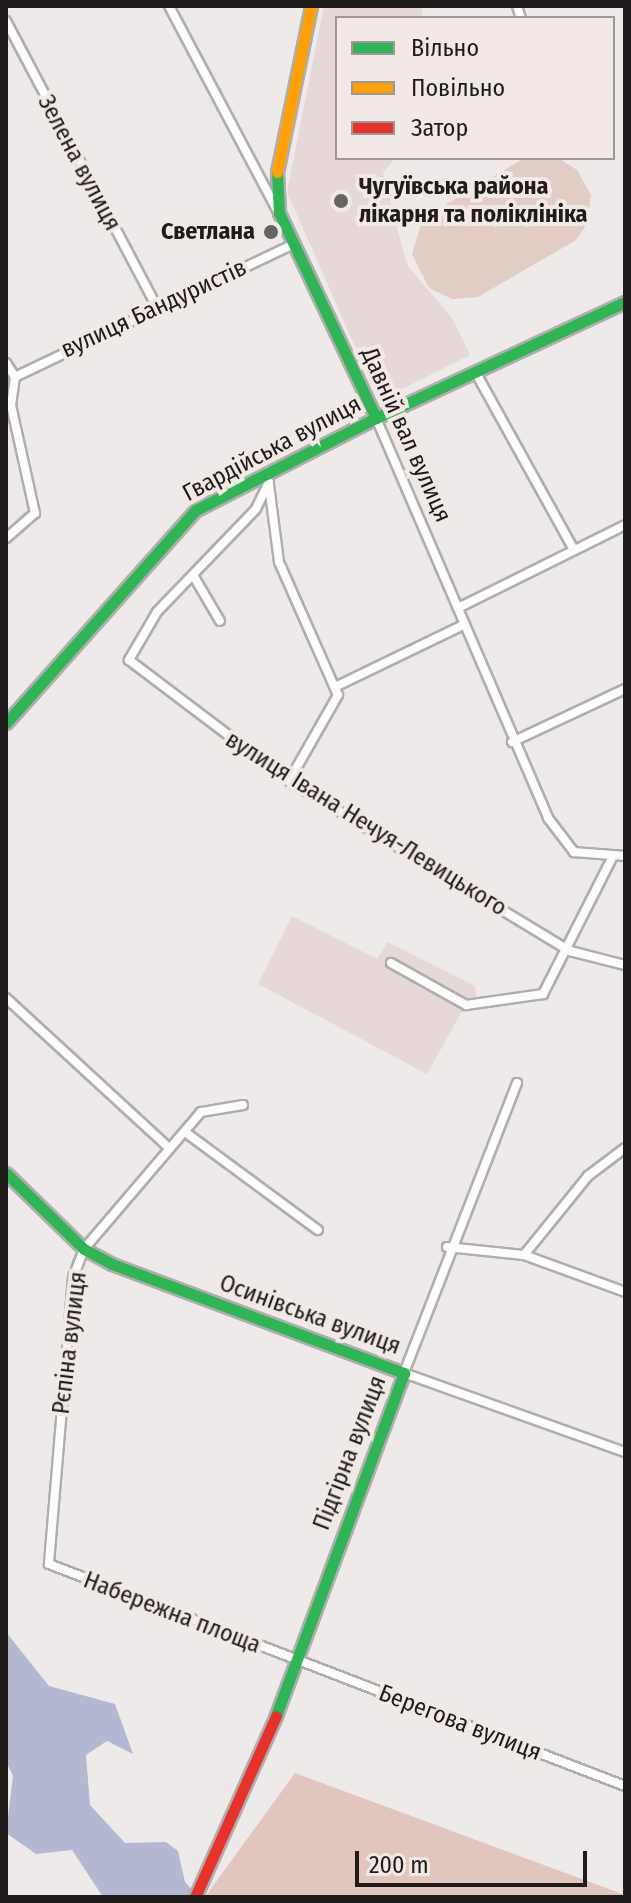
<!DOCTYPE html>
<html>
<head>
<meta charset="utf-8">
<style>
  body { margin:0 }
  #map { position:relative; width:631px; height:1903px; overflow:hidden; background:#eeeae9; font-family:"Fira Sans Condensed",sans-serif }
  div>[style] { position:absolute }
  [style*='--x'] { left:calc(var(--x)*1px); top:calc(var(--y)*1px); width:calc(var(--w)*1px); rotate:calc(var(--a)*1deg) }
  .built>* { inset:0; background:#e4d9d6 }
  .green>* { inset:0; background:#e1ccc6 }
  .forest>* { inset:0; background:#e1c6be }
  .water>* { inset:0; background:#b4b8d3 }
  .roads { filter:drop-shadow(2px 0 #b0aeac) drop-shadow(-2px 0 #b0aeac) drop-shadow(0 2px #b0aeac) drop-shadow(0 -2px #b0aeac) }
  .street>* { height:8px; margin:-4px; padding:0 4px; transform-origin:4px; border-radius:4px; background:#fcfcfc }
  .fast>* { height:11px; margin:-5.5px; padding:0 5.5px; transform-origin:5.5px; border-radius:5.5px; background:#30b455 }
  .slow>* { height:11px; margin:-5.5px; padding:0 5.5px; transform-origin:5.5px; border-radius:5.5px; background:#ff9f0a }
  .jam>* { height:11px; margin:-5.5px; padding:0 5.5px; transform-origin:5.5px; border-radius:5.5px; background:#e5322d }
  .dots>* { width:22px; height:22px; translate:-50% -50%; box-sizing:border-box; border:4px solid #f1e9e6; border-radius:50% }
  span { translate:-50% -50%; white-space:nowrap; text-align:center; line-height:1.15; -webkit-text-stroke:8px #f1e9e6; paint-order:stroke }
  .street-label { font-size:24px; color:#1f1c1b }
  .poi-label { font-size:24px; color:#1f1c1b; font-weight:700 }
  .left { translate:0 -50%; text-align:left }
  .right { translate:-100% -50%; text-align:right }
  .frame { position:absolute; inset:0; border:8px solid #1f1c1b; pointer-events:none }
  .legend { position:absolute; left:335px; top:16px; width:280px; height:144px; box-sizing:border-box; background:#f1e9e6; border:2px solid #9d9795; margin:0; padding:10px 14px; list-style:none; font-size:24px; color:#1f1c1b }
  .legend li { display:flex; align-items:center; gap:16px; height:40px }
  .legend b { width:40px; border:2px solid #9d9795 }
  .scale { position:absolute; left:355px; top:1851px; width:232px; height:36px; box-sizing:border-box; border:4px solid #1f1c1b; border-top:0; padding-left:10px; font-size:24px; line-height:28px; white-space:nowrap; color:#1f1c1b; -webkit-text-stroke:6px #f1e9e6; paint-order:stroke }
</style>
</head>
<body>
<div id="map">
  <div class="built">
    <div style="clip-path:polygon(324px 6px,423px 6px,421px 18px,337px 18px,337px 158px,395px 158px,383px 173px,407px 265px,452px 318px,470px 355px,379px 401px,287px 192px)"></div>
    <div style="clip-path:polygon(292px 916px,377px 959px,388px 942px,475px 986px,478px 1009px,461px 1013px,427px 1074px,258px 984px)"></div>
  </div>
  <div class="green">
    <div style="clip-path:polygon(558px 158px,577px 170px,591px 195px,587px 224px,576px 240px,478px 297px,452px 299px,429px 288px,412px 254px,423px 218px,523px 159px)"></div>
  </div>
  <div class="forest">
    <div style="clip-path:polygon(295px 1773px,625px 1895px,625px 1897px,205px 1897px)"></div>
  </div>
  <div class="water">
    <div style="clip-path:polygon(6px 1632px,49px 1686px,115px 1704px,133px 1754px,107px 1741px,86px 1755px,90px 1805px,125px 1843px,166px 1842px,178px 1851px,185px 1882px,199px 1897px,103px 1897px,72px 1850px,36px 1854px,6px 1833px,13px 1776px,6px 1761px)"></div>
  </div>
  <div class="roads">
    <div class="street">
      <div style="--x:169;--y:6;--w:231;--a:62.1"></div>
      <div style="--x:517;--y:6;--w:13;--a:72"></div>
      <div style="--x:6;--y:21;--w:321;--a:62.2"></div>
      <div style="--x:6;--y:363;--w:17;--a:57"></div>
      <div style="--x:15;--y:377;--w:28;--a:98"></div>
      <div style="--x:11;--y:405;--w:111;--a:77.5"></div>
      <div style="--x:35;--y:513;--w:38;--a:139"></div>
      <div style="--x:477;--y:375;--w:200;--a:61"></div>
      <div style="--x:15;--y:377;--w:309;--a:-25.5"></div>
      <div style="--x:376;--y:418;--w:435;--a:66.7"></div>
      <div style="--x:548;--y:818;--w:43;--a:52.6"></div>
      <div style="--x:574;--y:852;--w:51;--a:4.5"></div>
      <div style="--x:269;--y:482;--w:30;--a:116"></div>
      <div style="--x:256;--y:509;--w:143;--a:133.9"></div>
      <div style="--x:157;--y:612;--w:56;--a:120.3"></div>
      <div style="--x:129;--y:660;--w:201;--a:37.1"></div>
      <div style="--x:289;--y:781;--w:328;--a:31.2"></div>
      <div style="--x:570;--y:951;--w:57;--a:14.3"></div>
      <div style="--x:269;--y:485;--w:78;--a:82.6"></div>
      <div style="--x:279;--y:562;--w:145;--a:66.1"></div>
      <div style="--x:338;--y:695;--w:99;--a:119.7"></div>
      <div style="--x:193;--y:575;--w:53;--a:59.6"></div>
      <div style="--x:458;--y:608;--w:186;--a:-26.4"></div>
      <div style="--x:337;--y:686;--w:140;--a:-25.8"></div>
      <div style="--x:512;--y:742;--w:125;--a:-25.1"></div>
      <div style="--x:391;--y:963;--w:86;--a:29.2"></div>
      <div style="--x:466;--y:1005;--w:78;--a:-8.1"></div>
      <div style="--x:543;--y:994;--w:153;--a:-63.1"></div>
      <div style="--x:6;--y:998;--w:220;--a:42.6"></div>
      <div style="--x:517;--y:1083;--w:311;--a:111.3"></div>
      <div style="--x:404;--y:1373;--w:235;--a:19.7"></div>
      <div style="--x:243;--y:1105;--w:43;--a:170.5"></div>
      <div style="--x:201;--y:1112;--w:180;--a:130.5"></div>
      <div style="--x:84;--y:1249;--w:30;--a:111"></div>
      <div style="--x:73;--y:1277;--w:288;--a:94.8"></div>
      <div style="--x:49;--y:1564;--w:617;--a:21.08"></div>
      <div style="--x:185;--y:1132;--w:165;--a:36.4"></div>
      <div style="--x:447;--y:1247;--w:77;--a:5.9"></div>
      <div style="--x:524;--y:1255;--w:108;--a:20.1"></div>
      <div style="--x:524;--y:1255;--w:102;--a:-51"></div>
      <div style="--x:588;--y:1176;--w:46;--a:-37.1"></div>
    </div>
    <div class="fast">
      <div style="--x:376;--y:418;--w:275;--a:-25"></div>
      <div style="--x:6;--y:723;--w:285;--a:-48.3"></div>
      <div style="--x:196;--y:510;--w:202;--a:-27.1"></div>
      <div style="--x:376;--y:418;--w:227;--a:-115.3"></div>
      <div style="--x:279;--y:213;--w:41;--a:-92.8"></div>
      <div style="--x:6;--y:1173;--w:109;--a:44.3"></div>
      <div style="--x:84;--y:1249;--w:32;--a:28"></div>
      <div style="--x:112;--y:1264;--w:312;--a:20.5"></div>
      <div style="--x:404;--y:1373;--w:366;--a:110.5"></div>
    </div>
    <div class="slow">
      <div style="--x:277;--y:172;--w:169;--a:-78.4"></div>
    </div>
    <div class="jam">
      <div style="--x:195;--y:1897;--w:198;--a:-65.9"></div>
    </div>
  </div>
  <div class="dots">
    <div style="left:341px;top:201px;background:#676463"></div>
    <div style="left:271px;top:232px;background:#676463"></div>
  </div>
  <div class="street-label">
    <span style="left:79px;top:163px;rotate:62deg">Зелена вулиця</span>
    <span style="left:154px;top:309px;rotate:-25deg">вулиця Бандуристів</span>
    <span style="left:406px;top:435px;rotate:66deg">Давній вал вулиця</span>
    <span style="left:272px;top:449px;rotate:-28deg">Гвардійська вулиця</span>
    <span style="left:366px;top:824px;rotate:32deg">вулиця Івана Нечуя-Левицького</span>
    <span style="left:310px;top:1315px;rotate:20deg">Осинівська вулиця</span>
    <span style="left:70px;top:1343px;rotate:-83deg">Рєпіна вулиця</span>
    <span style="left:350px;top:1453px;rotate:-69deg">Підгірна вулиця</span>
    <span style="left:172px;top:1613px;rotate:21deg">Набережна площа</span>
    <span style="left:460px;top:1723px;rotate:21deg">Берегова вулиця</span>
  </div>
  <div class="poi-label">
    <span class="left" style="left:359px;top:201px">Чугуївська района<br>лікарня та поліклініка</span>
    <span class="right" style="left:255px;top:232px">Светлана</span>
  </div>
  <div class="frame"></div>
  <ul class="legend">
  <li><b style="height:10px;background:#30b455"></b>Вільно</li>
  <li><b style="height:10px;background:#ff9f0a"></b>Повільно</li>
  <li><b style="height:10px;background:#e5322d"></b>Затор</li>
  </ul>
  <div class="scale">200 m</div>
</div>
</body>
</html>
